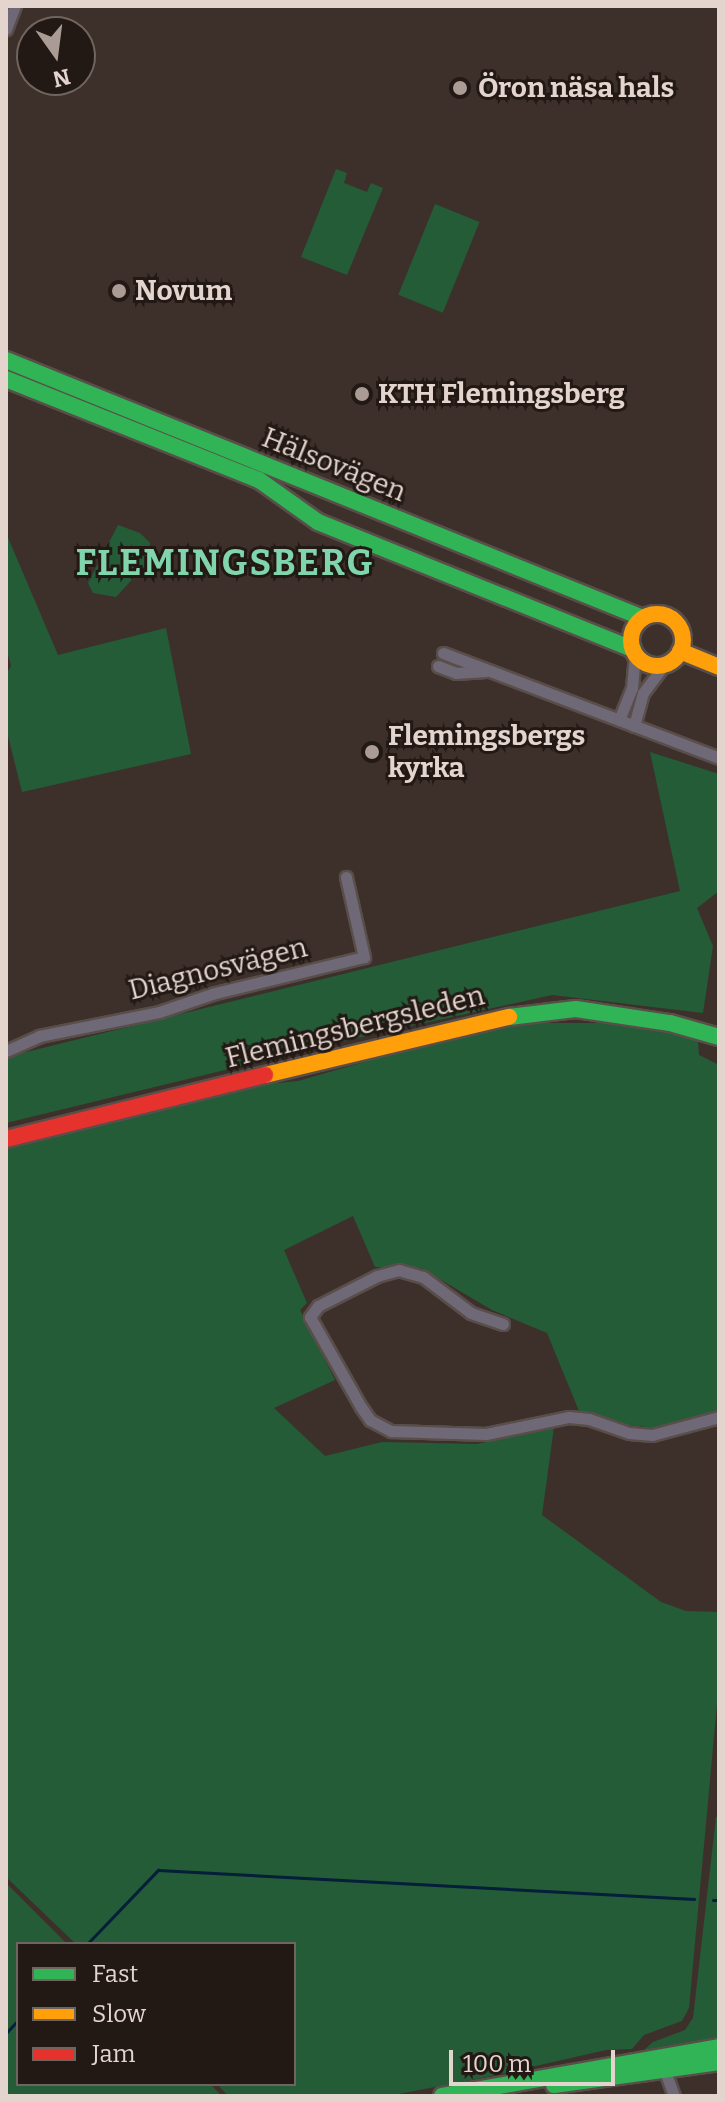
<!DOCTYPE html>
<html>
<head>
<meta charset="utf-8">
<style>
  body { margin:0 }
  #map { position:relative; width:725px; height:2102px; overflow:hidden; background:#3d302b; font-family:Bitter,serif }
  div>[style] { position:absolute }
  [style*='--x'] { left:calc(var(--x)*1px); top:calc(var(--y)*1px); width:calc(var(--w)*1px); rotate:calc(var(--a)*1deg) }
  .green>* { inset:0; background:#235c37; transform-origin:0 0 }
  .stream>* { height:3px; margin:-1.5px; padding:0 1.5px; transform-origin:1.5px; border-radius:1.5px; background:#051e3a }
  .roads { filter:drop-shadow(2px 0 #594e4a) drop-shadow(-2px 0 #594e4a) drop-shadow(0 2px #594e4a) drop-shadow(0 -2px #594e4a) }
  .street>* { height:11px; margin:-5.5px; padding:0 5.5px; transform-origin:5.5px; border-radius:5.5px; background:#6f6877 }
  .fast>* { height:16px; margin:-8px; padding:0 8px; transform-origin:8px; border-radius:8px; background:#30b455 }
  .slow>* { height:16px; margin:-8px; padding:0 8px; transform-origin:8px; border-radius:8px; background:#ff9f0a }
  .slow>.ring { margin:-8px; padding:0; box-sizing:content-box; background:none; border:16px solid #ff9f0a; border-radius:50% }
  .jam>* { height:16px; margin:-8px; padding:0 8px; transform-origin:8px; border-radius:8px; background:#e5322d }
  .dots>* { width:22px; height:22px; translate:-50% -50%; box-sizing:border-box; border:4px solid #231914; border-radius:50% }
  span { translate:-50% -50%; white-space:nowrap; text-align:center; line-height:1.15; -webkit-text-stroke:6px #231914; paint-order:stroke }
  .poi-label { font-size:28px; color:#e4d4ce; font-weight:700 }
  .left { translate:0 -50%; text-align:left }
  .street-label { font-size:28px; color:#e4d4ce }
  .district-label { font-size:36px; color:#81d5ad; font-weight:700; letter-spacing:2px }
  .frame { position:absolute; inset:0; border:8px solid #e4d4ce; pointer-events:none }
  .legend { position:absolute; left:16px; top:1942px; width:280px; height:144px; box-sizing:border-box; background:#231914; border:2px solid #70645e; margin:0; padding:10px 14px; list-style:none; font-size:24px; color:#e4d4ce }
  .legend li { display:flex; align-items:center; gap:16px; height:40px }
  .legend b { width:40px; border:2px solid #70645e }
  .north { position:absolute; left:16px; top:16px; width:80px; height:80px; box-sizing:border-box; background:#231914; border:2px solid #70645e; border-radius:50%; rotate:166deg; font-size:22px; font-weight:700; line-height:32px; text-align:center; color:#e4d4ce }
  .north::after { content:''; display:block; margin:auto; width:28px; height:36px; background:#aa9b95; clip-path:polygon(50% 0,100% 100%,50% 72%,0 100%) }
  .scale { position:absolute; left:449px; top:2050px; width:166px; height:36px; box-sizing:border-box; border:4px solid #e4d4ce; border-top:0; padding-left:10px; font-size:24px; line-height:28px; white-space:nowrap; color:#e4d4ce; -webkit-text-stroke:6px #231914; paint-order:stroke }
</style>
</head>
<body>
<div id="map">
  <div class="green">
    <div style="clip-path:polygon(336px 169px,347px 173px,344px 183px,367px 192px,371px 183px,383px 188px,347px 275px,301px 257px)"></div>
    <div style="left:435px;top:204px;width:48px;height:98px;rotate:22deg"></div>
    <div style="clip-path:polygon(118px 525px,140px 533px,150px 543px,148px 562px,116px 597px,93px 593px,88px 583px)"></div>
    <div style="clip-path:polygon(6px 533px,58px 655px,166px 628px,191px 754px,22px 792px,6px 728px,6px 674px,11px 666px,6px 647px)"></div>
    <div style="clip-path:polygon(650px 752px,719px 774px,719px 891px,697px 908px,713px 946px,703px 1013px,552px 995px,370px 1035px,6px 1123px,6px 1057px,680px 891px)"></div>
    <div style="clip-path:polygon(527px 1023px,609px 1023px,652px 1028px,698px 1040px,699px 1055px,719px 1065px,719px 1411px,658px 1428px,625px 1425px,579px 1411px,547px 1333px,492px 1310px,421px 1268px,375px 1267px,353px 1216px,284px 1250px,307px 1303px,300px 1310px,335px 1380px,274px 1408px,325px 1456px,382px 1442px,477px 1444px,554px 1427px,542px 1515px,661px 1602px,686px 1611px,719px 1612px,718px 1693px,689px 2008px,682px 2021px,644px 2035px,632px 2049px,606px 2050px,487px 2077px,388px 2096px,228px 2096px,217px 2084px,294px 2084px,294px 1944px,76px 1944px,6px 1877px,6px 1148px,256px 1085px,298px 1081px,479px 1029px)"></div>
    <div style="clip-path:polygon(716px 1817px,719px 1817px,719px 2039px,644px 2050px,653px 2042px,685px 2030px,693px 2018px)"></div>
    <div style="clip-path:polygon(6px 1883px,67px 1944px,18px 1944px,18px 2084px,210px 2084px,222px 2096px,6px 2096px)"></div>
  </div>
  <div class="stream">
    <div style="--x:713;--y:1900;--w:6;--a:0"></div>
    <div style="--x:87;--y:1944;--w:103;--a:-46.2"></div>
    <div style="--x:158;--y:1870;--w:537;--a:3.1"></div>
    <div style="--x:6;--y:2033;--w:18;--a:-47"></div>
  </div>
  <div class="roads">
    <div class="street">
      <div style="--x:6;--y:29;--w:25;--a:-69"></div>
      <div style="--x:443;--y:653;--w:295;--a:20.8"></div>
      <div style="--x:438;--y:666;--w:19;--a:21"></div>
      <div style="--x:456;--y:673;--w:30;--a:-4"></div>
      <div style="--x:619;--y:720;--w:35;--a:-68"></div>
      <div style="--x:632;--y:688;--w:34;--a:-85"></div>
      <div style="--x:634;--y:726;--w:34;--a:-75"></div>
      <div style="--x:643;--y:693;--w:35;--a:-53"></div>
      <div style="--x:6;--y:1051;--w:36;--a:-24"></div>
      <div style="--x:39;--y:1036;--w:122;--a:-11.3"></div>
      <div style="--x:159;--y:1012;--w:59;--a:-18.7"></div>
      <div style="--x:215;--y:993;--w:153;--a:-13.6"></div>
      <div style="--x:364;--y:957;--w:82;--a:-102.7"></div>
      <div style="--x:503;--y:1324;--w:34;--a:-161"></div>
      <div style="--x:471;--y:1313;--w:60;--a:-143.1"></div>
      <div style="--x:423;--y:1277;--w:25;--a:-164"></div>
      <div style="--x:399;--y:1270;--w:23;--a:165"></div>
      <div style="--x:377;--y:1276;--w:66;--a:153"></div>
      <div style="--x:318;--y:1306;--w:14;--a:126"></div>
      <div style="--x:310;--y:1317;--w:103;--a:60.5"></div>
      <div style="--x:361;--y:1407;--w:16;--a:55"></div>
      <div style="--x:370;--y:1420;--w:24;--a:28"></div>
      <div style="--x:391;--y:1431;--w:95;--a:1.8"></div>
      <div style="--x:486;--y:1434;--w:85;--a:-11.6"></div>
      <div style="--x:569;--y:1417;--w:20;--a:6"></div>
      <div style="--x:589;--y:1419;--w:42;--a:19.3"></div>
      <div style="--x:629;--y:1433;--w:23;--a:5"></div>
      <div style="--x:652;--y:1435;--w:69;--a:-15"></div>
      <div style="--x:662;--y:2063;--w:35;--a:70"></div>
    </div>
    <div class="fast">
      <div style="--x:6;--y:360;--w:687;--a:22.05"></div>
      <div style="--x:6;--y:379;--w:272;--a:21.8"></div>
      <div style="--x:259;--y:480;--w:72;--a:35.4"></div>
      <div style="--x:318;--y:522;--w:340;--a:22"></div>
      <div style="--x:509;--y:1017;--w:67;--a:-6.8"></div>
      <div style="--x:576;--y:1009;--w:95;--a:8.5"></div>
      <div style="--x:670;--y:1023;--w:51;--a:15.9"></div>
      <div style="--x:554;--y:2085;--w:167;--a:-7.9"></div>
      <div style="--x:442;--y:2096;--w:281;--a:-10"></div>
    </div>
    <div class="slow">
      <div class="ring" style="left:631px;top:614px;width:36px;height:36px"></div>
      <div style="--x:680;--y:651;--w:42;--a:22.3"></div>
      <div style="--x:265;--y:1075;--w:251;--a:-13.4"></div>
    </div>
    <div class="jam">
      <div style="--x:6;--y:1139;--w:267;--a:-13.9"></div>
    </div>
  </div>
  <div class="dots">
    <div style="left:460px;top:88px;background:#aa9b95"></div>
    <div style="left:119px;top:291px;background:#aa9b95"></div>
    <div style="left:362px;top:394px;background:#aa9b95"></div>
    <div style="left:372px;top:752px;background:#aa9b95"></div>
  </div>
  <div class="poi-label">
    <span class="left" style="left:478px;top:88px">Öron näsa hals</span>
    <span class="left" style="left:135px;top:291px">Novum</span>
    <span class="left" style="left:378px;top:394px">KTH Flemingsberg</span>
    <span class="left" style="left:388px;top:752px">Flemingsbergs<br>kyrka</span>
  </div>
  <div class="street-label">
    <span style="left:334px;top:465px;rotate:22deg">Hälsovägen</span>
    <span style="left:218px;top:969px;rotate:-14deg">Diagnosvägen</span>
    <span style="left:355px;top:1027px;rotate:-14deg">Flemingsbergsleden</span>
  </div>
  <div class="district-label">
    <span style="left:225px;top:564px">FLEMINGSBERG</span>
  </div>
  <div class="frame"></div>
  <ul class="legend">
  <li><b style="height:10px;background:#30b455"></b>Fast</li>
  <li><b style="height:10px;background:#ff9f0a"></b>Slow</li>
  <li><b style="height:10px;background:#e5322d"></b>Jam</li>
  </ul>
  <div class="north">N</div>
  <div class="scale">100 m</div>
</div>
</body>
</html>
